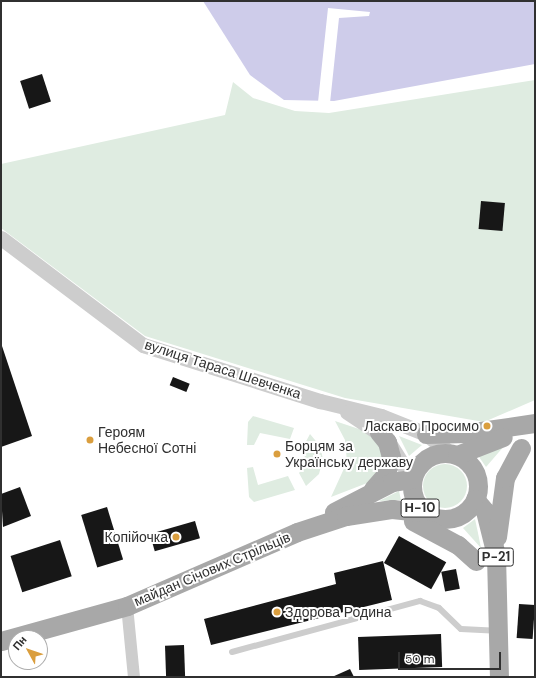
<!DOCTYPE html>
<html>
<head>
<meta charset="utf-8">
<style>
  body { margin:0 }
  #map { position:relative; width:536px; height:678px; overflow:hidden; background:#fff; font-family:"DM Sans",sans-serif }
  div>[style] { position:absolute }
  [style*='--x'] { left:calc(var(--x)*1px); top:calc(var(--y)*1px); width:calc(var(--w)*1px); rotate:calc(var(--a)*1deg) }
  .green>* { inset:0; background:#dfece1 }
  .round { border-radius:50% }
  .water>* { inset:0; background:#ceccea }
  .pier>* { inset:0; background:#fff }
  .building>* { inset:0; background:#171717; transform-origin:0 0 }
  .service>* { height:6px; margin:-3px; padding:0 3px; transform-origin:3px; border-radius:3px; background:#cdcdcd }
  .minor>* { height:12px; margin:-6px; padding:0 6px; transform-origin:6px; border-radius:6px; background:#cdcdcd }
  .tertiary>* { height:15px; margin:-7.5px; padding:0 7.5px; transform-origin:7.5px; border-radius:7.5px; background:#cdcdcd }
  .primary>* { height:19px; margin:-9.5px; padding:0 9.5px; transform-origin:9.5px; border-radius:9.5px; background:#a8a8a8 }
  .primary>.ring { margin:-9.5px; padding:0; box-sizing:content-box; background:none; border:19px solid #a8a8a8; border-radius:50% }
  .dots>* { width:11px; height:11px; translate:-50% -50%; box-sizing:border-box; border:2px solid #fff; border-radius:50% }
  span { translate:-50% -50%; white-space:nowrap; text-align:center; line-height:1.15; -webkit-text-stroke:4px #fff; paint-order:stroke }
  .shield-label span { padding:1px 3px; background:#fff; border:1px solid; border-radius:3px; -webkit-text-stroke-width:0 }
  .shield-label { font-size:13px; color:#303030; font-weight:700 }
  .street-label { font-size:14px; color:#303030 }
  .poi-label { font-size:14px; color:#303030 }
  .right { translate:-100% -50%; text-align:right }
  .left { translate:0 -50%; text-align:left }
  .frame { position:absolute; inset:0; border:2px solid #303030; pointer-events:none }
  .north { position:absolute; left:8px; top:630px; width:40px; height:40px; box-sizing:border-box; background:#fff; border:1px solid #acacac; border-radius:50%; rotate:310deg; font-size:11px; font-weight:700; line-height:16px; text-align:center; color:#303030 }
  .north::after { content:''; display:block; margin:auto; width:14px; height:18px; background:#da9e3e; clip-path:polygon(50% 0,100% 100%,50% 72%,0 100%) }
  .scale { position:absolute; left:398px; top:652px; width:103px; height:18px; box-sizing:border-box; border:2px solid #303030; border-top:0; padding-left:5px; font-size:12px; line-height:14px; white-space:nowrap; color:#303030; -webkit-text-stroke:3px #fff; paint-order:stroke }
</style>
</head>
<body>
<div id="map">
  <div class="green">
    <div style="clip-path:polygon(535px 80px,535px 400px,484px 422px,345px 398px,145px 336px,1px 228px,1px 164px,225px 115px,233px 82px,253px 98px,295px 111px,329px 113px)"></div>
    <div style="clip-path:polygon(253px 416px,294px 428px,290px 439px,260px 433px,254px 445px,247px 445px,248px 422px)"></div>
    <div style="clip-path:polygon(335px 421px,368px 432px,385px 450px,375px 480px,331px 497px,347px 462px,345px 440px)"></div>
    <div style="clip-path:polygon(310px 434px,320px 446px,323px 459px,319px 474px,306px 486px,299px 473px,306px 464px,303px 447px)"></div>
    <div style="clip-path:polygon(399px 436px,422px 445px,409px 456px)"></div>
    <div style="clip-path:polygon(505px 445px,486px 467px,477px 454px)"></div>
    <div class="round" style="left:423px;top:464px;width:44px;height:44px"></div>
    <div style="clip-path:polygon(253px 467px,258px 485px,288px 476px,295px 490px,254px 502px,249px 497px,247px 468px)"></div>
    <div style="clip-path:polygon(399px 491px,401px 500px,379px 501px)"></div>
    <div style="clip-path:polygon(475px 519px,478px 533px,481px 548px,463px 528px)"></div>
  </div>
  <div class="water">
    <div style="clip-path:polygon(203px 1px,535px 1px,535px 64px,334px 101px,284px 100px,250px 75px)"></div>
  </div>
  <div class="pier">
    <div style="clip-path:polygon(328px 8px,370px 12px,369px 16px,339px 18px,330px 103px,318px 102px)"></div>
  </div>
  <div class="building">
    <div style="left:42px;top:74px;width:29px;height:23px;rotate:72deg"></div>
    <div style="left:481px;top:201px;width:24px;height:28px;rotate:5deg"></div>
    <div style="clip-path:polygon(1px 343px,32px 436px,1px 447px)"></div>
    <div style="left:173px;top:377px;width:18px;height:9px;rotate:22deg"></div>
    <div style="clip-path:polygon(20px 487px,31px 516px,3px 527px,1px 494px)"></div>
    <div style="left:107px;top:507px;width:55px;height:27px;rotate:73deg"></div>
    <div style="left:195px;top:521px;width:18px;height:47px;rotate:74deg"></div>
    <div style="left:399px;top:536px;width:54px;height:31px;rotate:29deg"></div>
    <div style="left:60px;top:540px;width:38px;height:52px;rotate:72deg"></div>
    <div style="clip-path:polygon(383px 561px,392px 600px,211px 645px,204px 619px,336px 584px,334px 573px)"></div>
    <div style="left:456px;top:569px;width:20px;height:15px;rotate:79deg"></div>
    <div style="left:519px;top:604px;width:16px;height:34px;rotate:4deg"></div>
    <div style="left:441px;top:634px;width:33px;height:83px;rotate:88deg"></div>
    <div style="left:184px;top:645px;width:32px;height:19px;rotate:88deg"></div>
    <div style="clip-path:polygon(350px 669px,354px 677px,332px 677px)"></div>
  </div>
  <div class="service">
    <div style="--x:232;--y:652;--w:195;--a:-15.2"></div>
    <div style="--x:420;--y:601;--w:20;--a:20"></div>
    <div style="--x:439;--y:608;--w:30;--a:44"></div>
    <div style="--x:461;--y:629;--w:35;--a:3"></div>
  </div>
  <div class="minor">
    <div style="--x:127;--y:606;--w:71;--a:84.4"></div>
  </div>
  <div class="tertiary">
    <div style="--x:1;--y:238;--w:178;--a:37"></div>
    <div style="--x:143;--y:345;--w:186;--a:17.6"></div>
    <div style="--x:320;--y:401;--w:63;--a:13.8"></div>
    <div style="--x:381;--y:416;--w:48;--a:21.8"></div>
    <div style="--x:426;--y:434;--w:33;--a:38"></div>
    <div style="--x:347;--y:412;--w:47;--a:33.7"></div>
    <div style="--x:386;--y:438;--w:34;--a:58"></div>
    <div style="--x:404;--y:467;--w:12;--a:35"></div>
  </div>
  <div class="primary">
    <div style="--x:426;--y:434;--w:40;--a:-1.4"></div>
    <div style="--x:466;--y:433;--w:70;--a:-8.2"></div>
    <div class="ring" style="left:412px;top:453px;width:47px;height:47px"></div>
    <div style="--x:457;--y:455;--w:49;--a:-21.4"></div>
    <div style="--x:373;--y:489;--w:20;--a:-49"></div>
    <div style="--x:386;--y:474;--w:18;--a:-74"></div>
    <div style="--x:391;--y:457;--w:16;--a:-105"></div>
    <div style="--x:387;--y:442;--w:13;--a:-129"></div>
    <div style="--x:475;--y:499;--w:16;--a:50"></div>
    <div style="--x:485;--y:511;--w:45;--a:76"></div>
    <div style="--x:496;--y:555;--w:122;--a:88.6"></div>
    <div style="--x:334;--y:512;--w:65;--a:-27.3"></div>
    <div style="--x:392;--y:482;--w:20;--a:-9"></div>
    <div style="--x:413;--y:521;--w:51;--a:28.1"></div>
    <div style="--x:458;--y:545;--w:24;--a:42"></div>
    <div style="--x:497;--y:537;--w:60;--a:-82.3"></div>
    <div style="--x:505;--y:478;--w:34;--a:-62"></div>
    <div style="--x:1;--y:641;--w:131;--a:-15.5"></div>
    <div style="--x:127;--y:606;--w:185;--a:-23.5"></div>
    <div style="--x:297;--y:532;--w:52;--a:-18.1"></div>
    <div style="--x:346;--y:516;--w:47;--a:-8.7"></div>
    <div style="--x:392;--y:509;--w:31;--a:6"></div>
  </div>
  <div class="dots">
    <div style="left:487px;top:426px;background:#da9e3e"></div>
    <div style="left:90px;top:440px;background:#da9e3e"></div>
    <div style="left:277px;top:454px;background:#da9e3e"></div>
    <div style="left:176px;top:537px;background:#da9e3e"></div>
    <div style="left:277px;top:612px;background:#da9e3e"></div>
  </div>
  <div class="shield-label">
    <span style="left:420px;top:508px">Н-10</span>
    <span style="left:496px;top:557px">Р-21</span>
  </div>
  <div class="street-label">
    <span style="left:223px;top:369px;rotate:18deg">вулиця Тараса Шевченка</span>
    <span style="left:212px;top:569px;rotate:-23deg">майдан Січових Стрільців</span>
  </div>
  <div class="poi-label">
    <span class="right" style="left:479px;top:426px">Ласкаво Просимо</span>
    <span class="left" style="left:98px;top:440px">Героям<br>Небесної Сотні</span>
    <span class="left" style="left:285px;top:454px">Борцям за<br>Українську державу</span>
    <span class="right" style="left:168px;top:537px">Копійочка</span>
    <span class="left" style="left:285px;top:612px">Здорова Родина</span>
  </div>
  <div class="frame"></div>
  <div class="north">Пн</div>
  <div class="scale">50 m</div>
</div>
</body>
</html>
